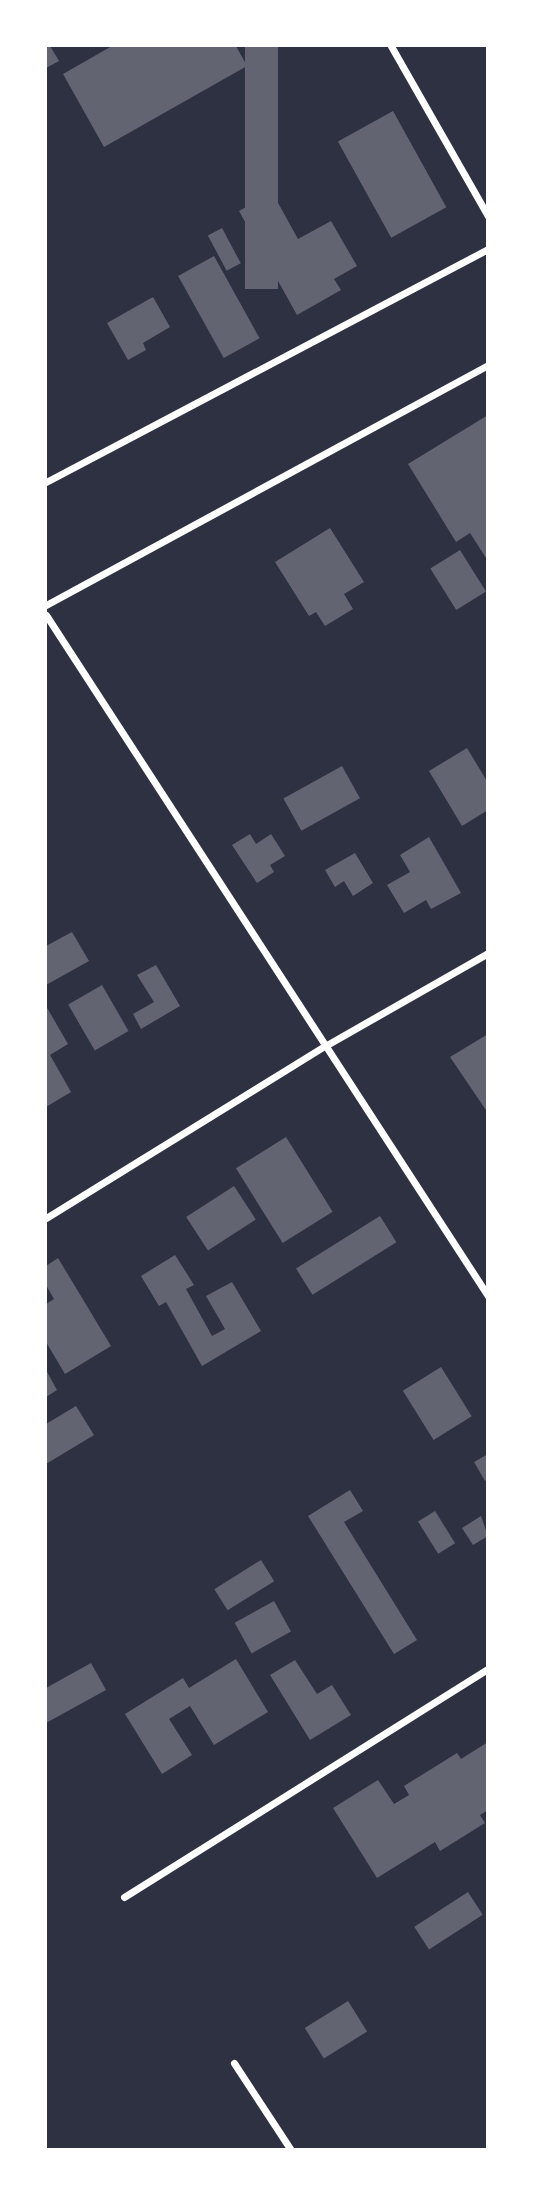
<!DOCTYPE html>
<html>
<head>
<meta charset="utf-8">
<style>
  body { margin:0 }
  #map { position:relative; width:533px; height:2195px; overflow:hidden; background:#2d3142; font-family:Helvetica,sans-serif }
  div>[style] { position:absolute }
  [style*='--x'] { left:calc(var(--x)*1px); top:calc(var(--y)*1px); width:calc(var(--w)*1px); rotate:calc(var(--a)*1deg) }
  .building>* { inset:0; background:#626471; transform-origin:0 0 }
  .minor>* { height:7px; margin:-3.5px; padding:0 3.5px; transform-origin:3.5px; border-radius:3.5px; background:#fff }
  span { translate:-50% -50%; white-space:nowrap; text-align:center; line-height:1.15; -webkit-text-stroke:6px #fff; paint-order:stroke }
  .frame { position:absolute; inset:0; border:47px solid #fff; pointer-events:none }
</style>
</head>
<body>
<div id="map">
  <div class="building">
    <div style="clip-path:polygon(46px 46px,50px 46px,59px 61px,46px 68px)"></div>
    <div style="clip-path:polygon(112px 46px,236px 46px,247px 66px,104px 147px,63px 74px)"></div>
    <div style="left:245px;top:46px;width:33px;height:243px"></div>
    <div style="left:393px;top:111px;width:110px;height:63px;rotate:61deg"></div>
    <div style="clip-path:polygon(272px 192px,298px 239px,331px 221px,357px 266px,334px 279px,341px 290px,297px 315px,239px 211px)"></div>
    <div style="left:222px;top:228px;width:40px;height:16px;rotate:62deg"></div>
    <div style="left:214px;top:256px;width:94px;height:41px;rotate:61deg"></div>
    <div style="clip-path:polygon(153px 297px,170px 327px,143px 343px,146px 350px,128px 360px,107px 323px)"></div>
    <div style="clip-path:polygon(488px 415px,488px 561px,470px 533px,456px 542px,408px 464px)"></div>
    <div style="clip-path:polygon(330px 528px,364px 582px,344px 594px,353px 609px,325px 626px,316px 612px,309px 616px,275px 562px)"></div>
    <div style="left:460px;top:550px;width:49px;height:35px;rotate:58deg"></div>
    <div style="clip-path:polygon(467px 748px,488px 783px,488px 810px,462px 826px,429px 771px)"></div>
    <div style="left:342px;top:766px;width:37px;height:67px;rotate:61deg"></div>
    <div style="clip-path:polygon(250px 834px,256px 844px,271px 834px,285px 856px,270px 865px,274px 872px,257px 883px,232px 845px)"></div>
    <div style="clip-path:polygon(429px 837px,461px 893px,431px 909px,426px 900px,404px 913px,387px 885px,410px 872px,400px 855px)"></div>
    <div style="clip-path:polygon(355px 853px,373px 883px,353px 896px,344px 881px,335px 887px,325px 870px)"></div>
    <div style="clip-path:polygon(72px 932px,89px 961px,46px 985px,46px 946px)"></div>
    <div style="clip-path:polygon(156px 965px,180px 1006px,141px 1029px,133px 1014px,154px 1002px,137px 975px)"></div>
    <div style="left:102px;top:985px;width:53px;height:39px;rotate:60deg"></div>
    <div style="clip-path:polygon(46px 1006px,68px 1044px,50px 1055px,71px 1092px,46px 1107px)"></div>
    <div style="clip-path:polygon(488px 1034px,488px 1113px,450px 1057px)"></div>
    <div style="left:286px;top:1137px;width:88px;height:59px;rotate:58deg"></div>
    <div style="left:234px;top:1186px;width:40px;height:57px;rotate:57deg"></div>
    <div style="left:380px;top:1216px;width:31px;height:99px;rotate:58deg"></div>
    <div style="clip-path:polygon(175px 1255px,194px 1285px,186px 1289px,212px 1336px,225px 1329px,206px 1296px,232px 1282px,261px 1331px,202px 1366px,166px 1302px,159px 1306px,141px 1276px)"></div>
    <div style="clip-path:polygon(58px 1258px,111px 1346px,65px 1374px,46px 1342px,46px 1304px,54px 1299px,46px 1285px,46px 1266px)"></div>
    <div style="left:441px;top:1367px;width:58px;height:45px;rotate:58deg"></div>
    <div style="clip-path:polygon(46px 1370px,57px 1390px,46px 1397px)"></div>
    <div style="clip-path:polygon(76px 1406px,94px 1435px,46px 1464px,46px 1424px)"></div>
    <div style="clip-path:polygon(488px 1454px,488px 1480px,485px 1481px,474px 1462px)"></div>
    <div style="clip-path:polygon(350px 1490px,363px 1511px,344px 1522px,417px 1640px,394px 1654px,308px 1516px)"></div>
    <div style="left:435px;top:1511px;width:38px;height:20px;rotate:58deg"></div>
    <div style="clip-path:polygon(481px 1516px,488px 1536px,473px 1545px,462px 1528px)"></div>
    <div style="left:261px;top:1560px;width:25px;height:55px;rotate:58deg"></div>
    <div style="left:274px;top:1601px;width:35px;height:45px;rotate:61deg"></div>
    <div style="clip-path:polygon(236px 1659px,268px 1712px,214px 1745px,190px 1706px,169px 1719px,192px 1755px,162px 1774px,125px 1714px,183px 1678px,189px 1688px)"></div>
    <div style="clip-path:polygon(295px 1660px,317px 1694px,332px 1685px,351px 1715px,310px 1740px,270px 1675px)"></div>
    <div style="clip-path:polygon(91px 1663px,106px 1690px,46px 1723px,46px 1688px)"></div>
    <div style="clip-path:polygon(488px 1742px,488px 1810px,480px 1815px,485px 1823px,440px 1851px,435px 1842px,377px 1878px,333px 1808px,378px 1780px,394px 1804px,409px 1795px,404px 1786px,457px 1753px,461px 1759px)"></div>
    <div style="left:468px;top:1892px;width:27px;height:64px;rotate:57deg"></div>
    <div style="left:348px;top:2001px;width:36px;height:51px;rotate:58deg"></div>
  </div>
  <div class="minor">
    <div style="--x:391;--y:46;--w:196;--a:60.3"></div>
    <div style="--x:46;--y:482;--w:500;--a:-27.8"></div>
    <div style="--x:46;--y:605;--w:503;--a:-28.5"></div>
    <div style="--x:46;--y:615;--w:812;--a:57.01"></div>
    <div style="--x:46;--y:1218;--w:328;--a:-31.7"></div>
    <div style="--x:325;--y:1046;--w:188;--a:-29.7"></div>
    <div style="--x:124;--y:1897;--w:430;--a:-32.1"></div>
    <div style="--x:234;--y:2063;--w:104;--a:56.8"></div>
  </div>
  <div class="frame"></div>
</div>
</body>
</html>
